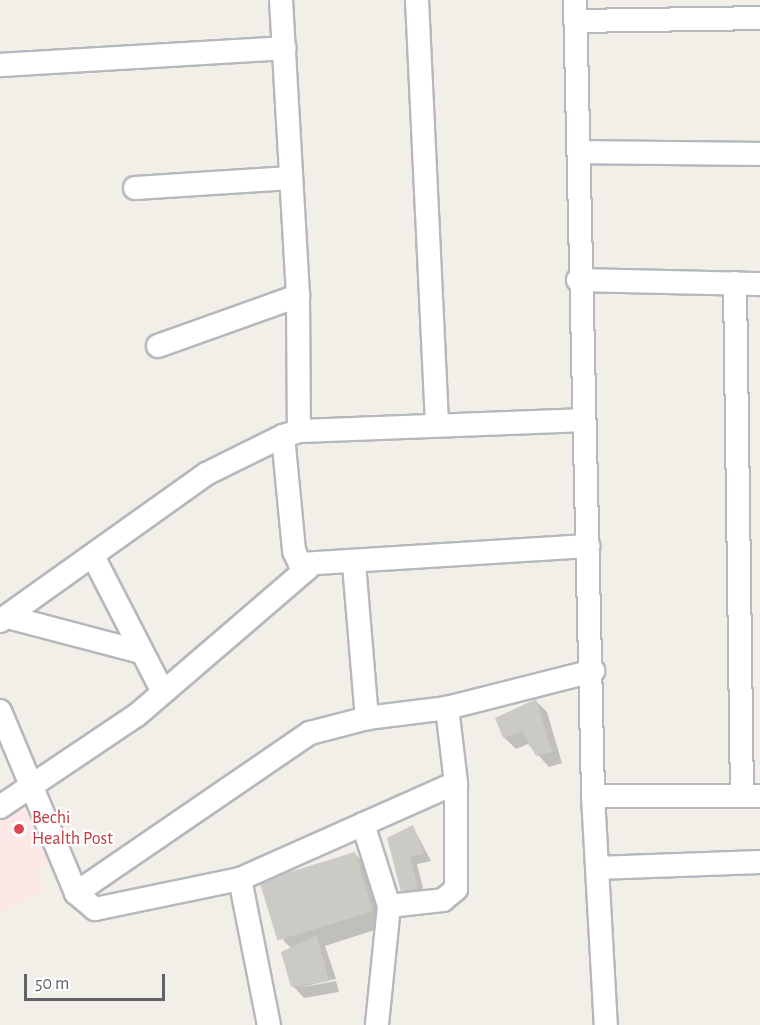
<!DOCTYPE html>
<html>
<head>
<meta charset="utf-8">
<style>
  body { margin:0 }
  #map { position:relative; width:760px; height:1025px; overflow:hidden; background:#f1efe8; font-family:"Alegreya Sans",sans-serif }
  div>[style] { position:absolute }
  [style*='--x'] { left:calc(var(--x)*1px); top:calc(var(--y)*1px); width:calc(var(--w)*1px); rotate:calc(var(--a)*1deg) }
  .medical>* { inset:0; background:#fce8e6 }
  .shadow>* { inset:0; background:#0003 }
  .building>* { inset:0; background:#cccac5; transform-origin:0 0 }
  .roads { filter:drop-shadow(2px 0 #b5b8bc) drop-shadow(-2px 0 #b5b8bc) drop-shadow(0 2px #b5b8bc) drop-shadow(0 -2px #b5b8bc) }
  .minor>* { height:22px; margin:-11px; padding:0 11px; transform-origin:11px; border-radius:11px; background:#fff }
  .dots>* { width:16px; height:16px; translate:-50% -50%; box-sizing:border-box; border:3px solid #fff; border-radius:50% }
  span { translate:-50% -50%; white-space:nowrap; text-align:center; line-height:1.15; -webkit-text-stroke:4.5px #fff; paint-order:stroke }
  .health-label { font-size:18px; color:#be3a42 }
  .left { translate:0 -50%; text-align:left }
  .scale { position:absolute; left:24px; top:974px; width:141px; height:27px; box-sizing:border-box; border:3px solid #5f6368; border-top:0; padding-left:8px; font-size:18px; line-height:21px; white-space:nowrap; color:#5f6368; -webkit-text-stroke:4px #fff; paint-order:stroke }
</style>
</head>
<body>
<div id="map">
  <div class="medical">
    <div style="clip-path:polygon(20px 784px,52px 863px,37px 871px,47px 889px,0 916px,0 796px)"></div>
  </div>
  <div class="shadow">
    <div style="clip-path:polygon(536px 701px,547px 712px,562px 763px,549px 767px,528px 744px,516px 749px,504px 737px)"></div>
    <div style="clip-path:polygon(413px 827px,431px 861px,417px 864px,425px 896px,410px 899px,402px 891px)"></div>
    <div style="clip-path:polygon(355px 854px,370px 869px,387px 926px,325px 946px,336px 979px,298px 988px,336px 981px,339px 992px,304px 998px,293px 986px,292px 949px,283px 940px)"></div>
  </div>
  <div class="building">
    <div style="clip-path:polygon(536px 699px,552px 752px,536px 756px,522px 731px,503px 738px,495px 718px)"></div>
    <div style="clip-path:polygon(413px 825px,424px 854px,410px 856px,418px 889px,401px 892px,387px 838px)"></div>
    <div style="left:355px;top:852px;width:62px;height:100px;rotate:73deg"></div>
    <div style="clip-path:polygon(317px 935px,329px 981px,291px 987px,281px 952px)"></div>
  </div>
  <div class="roads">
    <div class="minor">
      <div style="--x:281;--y:0;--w:296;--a:86.7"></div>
      <div style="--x:298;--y:296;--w:135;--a:89.6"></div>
      <div style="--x:417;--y:0;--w:424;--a:87.3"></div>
      <div style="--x:575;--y:0;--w:796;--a:88.7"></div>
      <div style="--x:593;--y:796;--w:229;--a:86.8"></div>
      <div style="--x:575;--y:21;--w:185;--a:-0.9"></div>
      <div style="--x:0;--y:65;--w:285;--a:-3.4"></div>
      <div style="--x:580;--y:152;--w:180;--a:0.6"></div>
      <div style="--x:135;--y:188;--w:156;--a:-3.7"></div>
      <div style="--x:578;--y:280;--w:182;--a:1.3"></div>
      <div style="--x:735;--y:283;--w:513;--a:89.22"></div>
      <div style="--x:158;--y:346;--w:149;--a:-19.7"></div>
      <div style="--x:283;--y:436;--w:116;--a:84.5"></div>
      <div style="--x:294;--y:551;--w:14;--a:65"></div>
      <div style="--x:300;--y:564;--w:289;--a:-3.6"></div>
      <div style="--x:93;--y:556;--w:153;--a:62.8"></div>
      <div style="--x:354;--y:564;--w:155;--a:85.2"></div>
      <div style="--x:8;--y:617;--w:138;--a:14.7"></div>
      <div style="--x:0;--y:621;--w:253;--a:-35.5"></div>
      <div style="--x:206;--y:474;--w:86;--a:-26.3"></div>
      <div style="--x:283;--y:436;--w:17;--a:-17"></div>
      <div style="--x:299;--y:431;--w:283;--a:-2.2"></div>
      <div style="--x:0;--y:711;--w:197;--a:67.3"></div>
      <div style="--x:76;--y:893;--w:25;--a:40"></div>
      <div style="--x:95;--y:909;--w:148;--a:-11.7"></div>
      <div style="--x:240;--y:879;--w:236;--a:-24"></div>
      <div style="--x:593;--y:796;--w:167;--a:0"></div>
      <div style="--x:0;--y:807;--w:165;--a:-33.9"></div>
      <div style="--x:137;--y:715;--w:227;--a:-40.7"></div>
      <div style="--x:363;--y:824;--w:86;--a:72.4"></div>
      <div style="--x:389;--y:906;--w:120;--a:95.8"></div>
      <div style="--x:597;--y:868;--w:163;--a:-2.1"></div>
      <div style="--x:240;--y:879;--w:149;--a:78.8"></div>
      <div style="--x:76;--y:893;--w:283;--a:-34.4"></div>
      <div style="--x:310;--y:733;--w:59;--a:-14.7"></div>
      <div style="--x:367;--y:718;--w:81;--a:-7.1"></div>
      <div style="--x:447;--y:708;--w:151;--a:-14.2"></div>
      <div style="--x:389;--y:906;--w:54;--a:-6.3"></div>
      <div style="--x:443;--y:900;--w:17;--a:-40"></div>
      <div style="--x:456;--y:889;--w:106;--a:-90"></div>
      <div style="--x:456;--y:783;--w:76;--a:-96.8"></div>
    </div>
  </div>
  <div class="dots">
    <div style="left:19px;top:829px;background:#e0444e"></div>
  </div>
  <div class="health-label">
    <span class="left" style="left:32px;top:829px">Bechi<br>Health Post</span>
  </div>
  <div class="scale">50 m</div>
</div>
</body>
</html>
